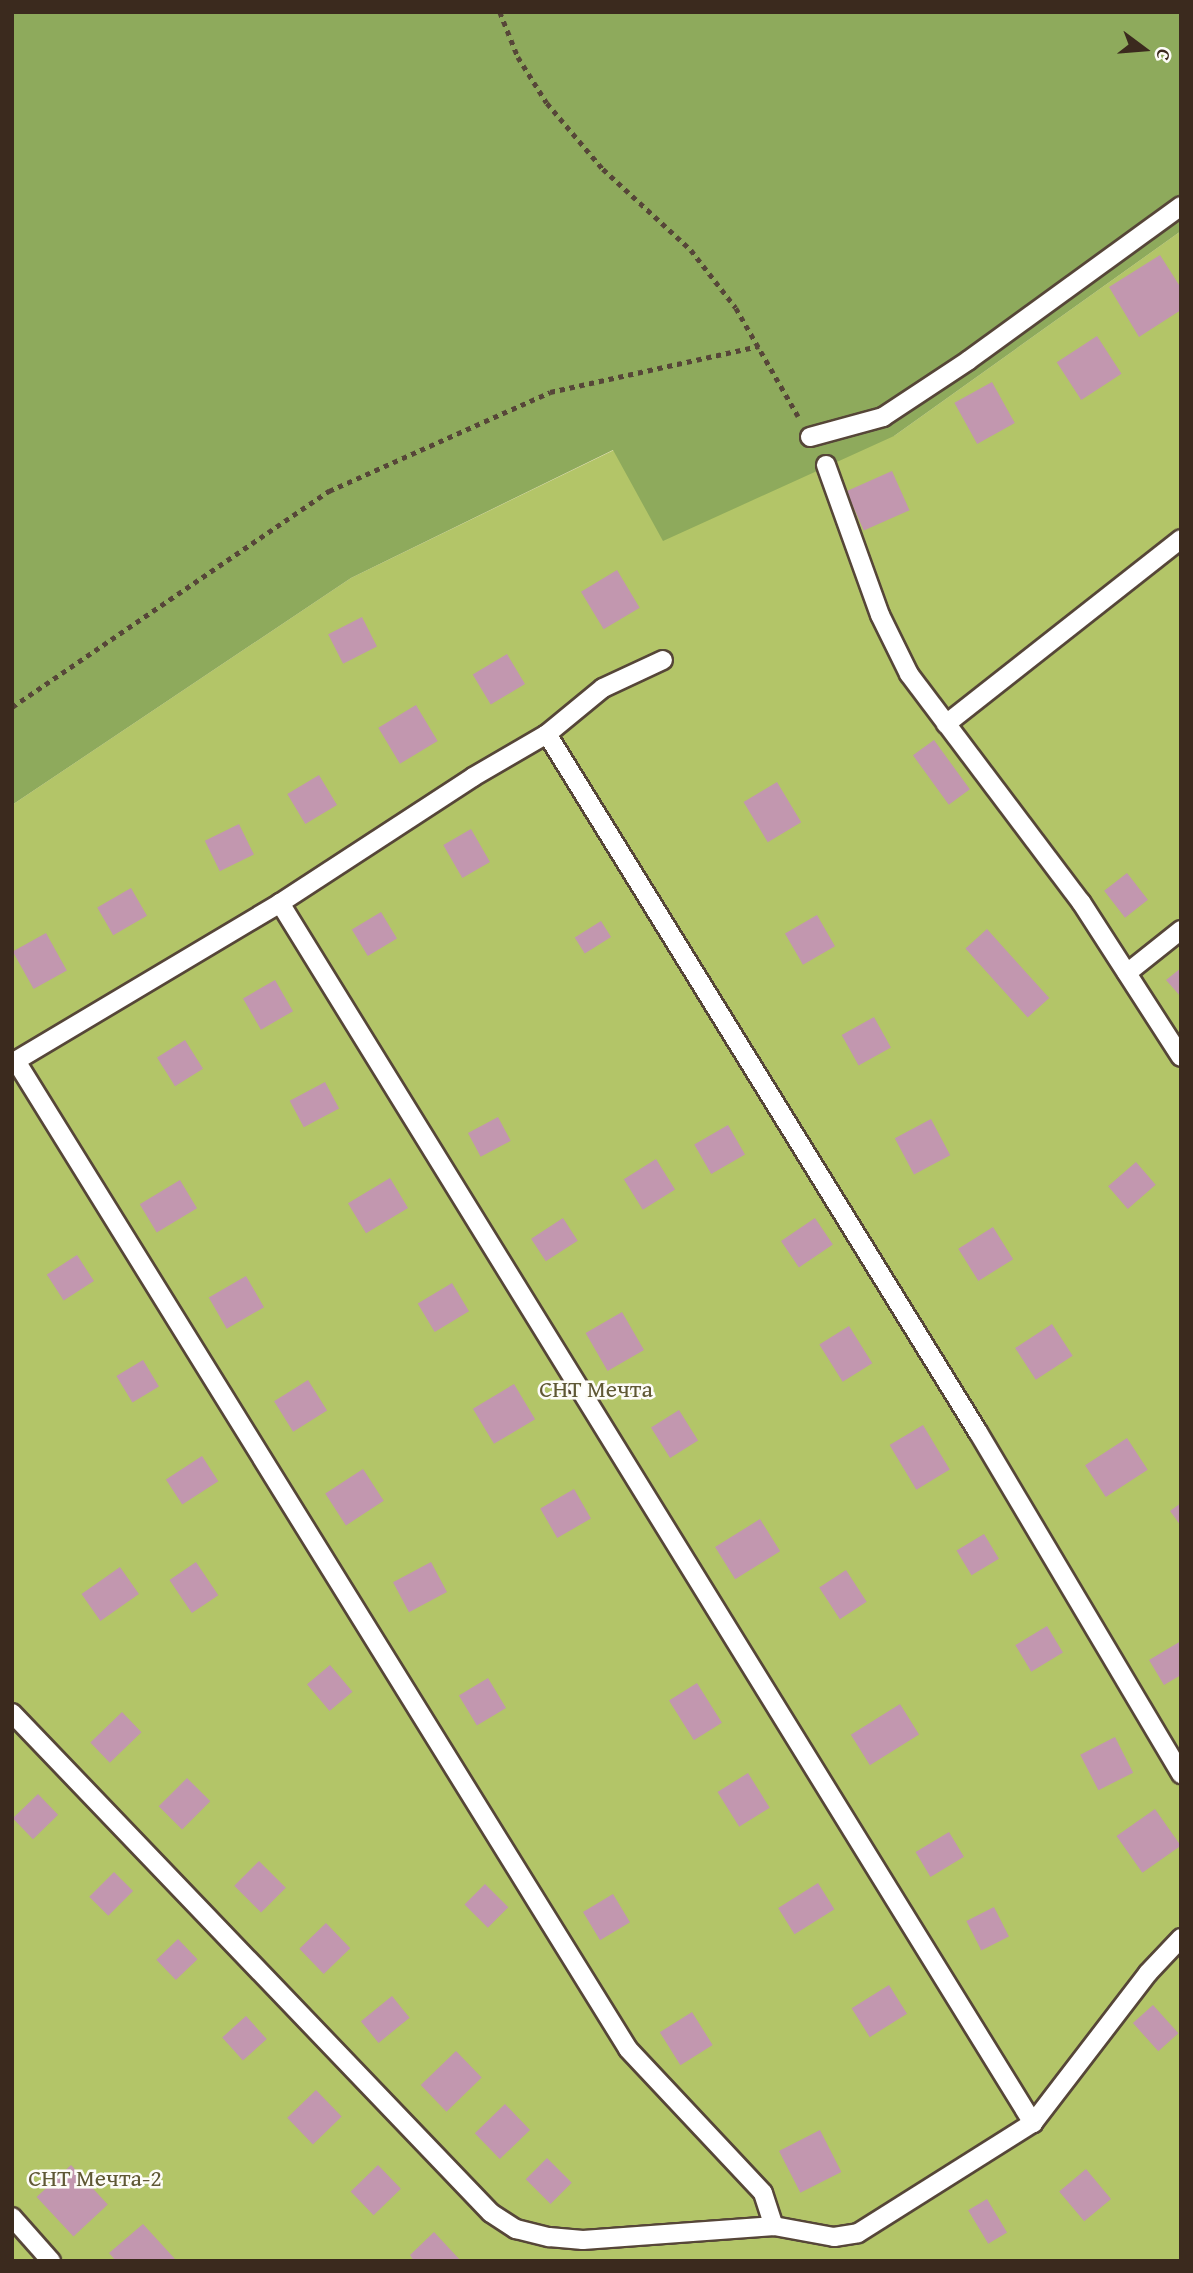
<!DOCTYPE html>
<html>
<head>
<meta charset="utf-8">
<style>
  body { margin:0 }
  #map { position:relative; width:1193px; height:2273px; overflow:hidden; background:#f2e7ce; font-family:"Gentium Book Plus",serif }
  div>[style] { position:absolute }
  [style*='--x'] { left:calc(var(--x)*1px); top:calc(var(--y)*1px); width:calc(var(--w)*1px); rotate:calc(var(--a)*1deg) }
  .green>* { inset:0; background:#b3c568 }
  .forest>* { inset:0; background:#8eaa5c }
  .building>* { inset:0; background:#c297af; transform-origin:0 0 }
  .path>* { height:4.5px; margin-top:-2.25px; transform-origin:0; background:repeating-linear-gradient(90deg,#564638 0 5px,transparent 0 10px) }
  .roads { filter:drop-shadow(2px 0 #564638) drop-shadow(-2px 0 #564638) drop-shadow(0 2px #564638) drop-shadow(0 -2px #564638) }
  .lane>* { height:18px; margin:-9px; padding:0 9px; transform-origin:9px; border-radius:9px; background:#fff }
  span { translate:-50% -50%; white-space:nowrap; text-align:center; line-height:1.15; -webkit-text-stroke:5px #fdfcf7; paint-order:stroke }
  .park-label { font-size:24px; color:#5f5834 }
  .frame { position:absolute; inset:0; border:14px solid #3b2a1e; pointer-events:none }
  .north { position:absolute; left:1109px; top:14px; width:70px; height:70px; -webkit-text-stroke:5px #fdfcf7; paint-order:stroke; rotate:106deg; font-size:19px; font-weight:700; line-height:28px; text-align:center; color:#3b2a1e }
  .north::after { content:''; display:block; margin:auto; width:24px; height:32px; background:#3b2a1e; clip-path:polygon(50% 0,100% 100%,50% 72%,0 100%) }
</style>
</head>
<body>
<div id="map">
  <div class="green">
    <div style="clip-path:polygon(1181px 231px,1181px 2261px,12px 2261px,12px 805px,351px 578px,614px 450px,894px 436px)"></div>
  </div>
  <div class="forest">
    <div style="clip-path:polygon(12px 12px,1181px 12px,1181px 231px,894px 436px,663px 541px,613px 450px,351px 578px,12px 805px)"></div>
  </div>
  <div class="building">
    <div style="clip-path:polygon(1160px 255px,1181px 288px,1181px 310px,1139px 337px,1109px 287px)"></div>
    <div style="left:1097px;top:336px;width:45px;height:48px;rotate:57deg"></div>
    <div style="left:992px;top:382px;width:47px;height:43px;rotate:61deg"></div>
    <div style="left:892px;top:471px;width:43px;height:50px;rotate:66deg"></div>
    <div style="left:617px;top:570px;width:44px;height:42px;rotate:59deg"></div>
    <div style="left:362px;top:617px;width:33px;height:38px;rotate:63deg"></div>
    <div style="left:507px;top:654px;width:35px;height:40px;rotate:59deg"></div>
    <div style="left:416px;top:705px;width:42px;height:44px;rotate:59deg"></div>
    <div style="left:934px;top:740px;width:61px;height:26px;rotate:54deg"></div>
    <div style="left:319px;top:775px;width:35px;height:37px;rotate:59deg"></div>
    <div style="left:777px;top:782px;width:47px;height:39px;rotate:59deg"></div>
    <div style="left:239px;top:824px;width:34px;height:38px;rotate:64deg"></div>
    <div style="left:471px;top:829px;width:38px;height:32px;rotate:60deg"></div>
    <div style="left:1127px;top:873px;width:34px;height:29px;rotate:52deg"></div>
    <div style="left:131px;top:888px;width:32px;height:39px;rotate:60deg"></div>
    <div style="left:381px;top:912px;width:31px;height:34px;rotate:59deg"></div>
    <div style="left:817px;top:915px;width:36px;height:37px;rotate:60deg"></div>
    <div style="left:601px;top:921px;width:19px;height:31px;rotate:58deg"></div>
    <div style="left:987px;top:929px;width:93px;height:29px;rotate:48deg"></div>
    <div style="left:46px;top:933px;width:43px;height:38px;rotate:61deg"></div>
    <div style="clip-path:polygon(1181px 968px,1181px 997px,1166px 980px)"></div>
    <div style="left:275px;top:980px;width:36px;height:37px;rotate:60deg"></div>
    <div style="left:874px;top:1017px;width:35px;height:37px;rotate:61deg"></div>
    <div style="left:185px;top:1040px;width:34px;height:33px;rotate:58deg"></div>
    <div style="left:325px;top:1082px;width:30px;height:40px;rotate:62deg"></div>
    <div style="left:498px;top:1117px;width:27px;height:34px;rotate:62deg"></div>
    <div style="left:931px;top:1119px;width:41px;height:41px;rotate:62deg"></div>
    <div style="left:728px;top:1125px;width:34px;height:39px;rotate:60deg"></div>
    <div style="left:656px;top:1159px;width:36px;height:38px;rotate:58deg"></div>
    <div style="left:1136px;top:1162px;width:30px;height:37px;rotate:49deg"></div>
    <div style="left:390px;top:1178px;width:35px;height:49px;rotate:59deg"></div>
    <div style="left:180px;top:1180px;width:33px;height:47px;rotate:59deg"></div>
    <div style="left:563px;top:1218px;width:27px;height:38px;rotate:57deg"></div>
    <div style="left:815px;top:1218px;width:32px;height:41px;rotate:56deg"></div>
    <div style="left:993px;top:1227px;width:38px;height:41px;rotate:58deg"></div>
    <div style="left:77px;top:1255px;width:31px;height:36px;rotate:57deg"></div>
    <div style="left:246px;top:1276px;width:36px;height:43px;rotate:60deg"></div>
    <div style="left:452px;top:1283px;width:33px;height:40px;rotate:59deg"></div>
    <div style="left:622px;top:1312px;width:44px;height:42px;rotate:60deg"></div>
    <div style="left:1052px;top:1324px;width:38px;height:44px;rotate:57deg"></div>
    <div style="left:849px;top:1326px;width:44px;height:35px;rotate:58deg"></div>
    <div style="left:143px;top:1360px;width:31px;height:31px;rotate:59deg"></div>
    <div style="left:308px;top:1380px;width:36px;height:40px;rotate:58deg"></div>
    <div style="left:514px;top:1384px;width:41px;height:48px;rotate:59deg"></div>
    <div style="left:679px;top:1410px;width:36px;height:33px;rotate:58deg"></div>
    <div style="left:923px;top:1425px;width:52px;height:39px;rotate:59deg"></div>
    <div style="left:1127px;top:1438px;width:38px;height:50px;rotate:57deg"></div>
    <div style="left:202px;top:1456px;width:30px;height:43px;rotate:57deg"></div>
    <div style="left:363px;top:1469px;width:38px;height:45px;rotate:57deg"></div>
    <div style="left:574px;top:1489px;width:34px;height:39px;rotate:60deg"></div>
    <div style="clip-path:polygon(1181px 1503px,1181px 1526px,1170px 1511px)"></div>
    <div style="left:760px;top:1519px;width:38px;height:53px;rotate:58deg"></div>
    <div style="left:984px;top:1534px;width:29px;height:32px;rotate:59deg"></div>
    <div style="left:196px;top:1562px;width:40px;height:32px;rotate:56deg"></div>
    <div style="left:431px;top:1562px;width:34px;height:43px;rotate:62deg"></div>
    <div style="left:120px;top:1567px;width:33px;height:47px;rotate:55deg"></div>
    <div style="left:846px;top:1570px;width:38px;height:32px;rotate:57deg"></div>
    <div style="left:1047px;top:1626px;width:31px;height:37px;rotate:59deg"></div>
    <div style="clip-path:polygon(1181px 1641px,1181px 1675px,1164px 1685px,1149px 1660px)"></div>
    <div style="left:330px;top:1665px;width:35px;height:30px;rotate:50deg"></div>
    <div style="left:488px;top:1678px;width:35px;height:34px;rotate:59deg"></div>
    <div style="left:697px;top:1683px;width:47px;height:33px;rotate:58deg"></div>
    <div style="left:900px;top:1704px;width:36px;height:58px;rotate:58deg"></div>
    <div style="left:122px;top:1712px;width:28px;height:44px;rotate:46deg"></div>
    <div style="left:1115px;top:1737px;width:40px;height:39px;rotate:63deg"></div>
    <div style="left:748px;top:1773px;width:41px;height:36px;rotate:58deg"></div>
    <div style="left:187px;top:1778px;width:33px;height:40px;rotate:45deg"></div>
    <div style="left:38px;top:1794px;width:29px;height:35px;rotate:46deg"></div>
    <div style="left:1155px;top:1809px;width:45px;height:47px;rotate:55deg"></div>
    <div style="left:949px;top:1832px;width:29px;height:39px;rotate:59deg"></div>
    <div style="left:259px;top:1861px;width:38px;height:35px;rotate:45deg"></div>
    <div style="left:114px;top:1872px;width:27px;height:35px;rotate:45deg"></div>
    <div style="left:818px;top:1883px;width:31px;height:47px;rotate:58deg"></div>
    <div style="left:485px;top:1884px;width:33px;height:29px;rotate:45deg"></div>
    <div style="left:613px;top:1894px;width:33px;height:35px;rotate:59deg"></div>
    <div style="left:994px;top:1907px;width:33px;height:31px;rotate:63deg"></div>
    <div style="left:326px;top:1923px;width:35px;height:37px;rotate:46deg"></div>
    <div style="left:178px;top:1939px;width:28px;height:30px;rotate:46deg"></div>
    <div style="left:889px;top:1985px;width:34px;height:44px;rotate:58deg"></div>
    <div style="left:392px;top:1996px;width:28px;height:40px;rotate:51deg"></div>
    <div style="left:1153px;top:2005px;width:38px;height:27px;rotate:48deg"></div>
    <div style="left:692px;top:2012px;width:39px;height:38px;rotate:58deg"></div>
    <div style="left:246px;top:2016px;width:31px;height:32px;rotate:48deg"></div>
    <div style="left:456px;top:2051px;width:37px;height:49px;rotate:46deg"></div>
    <div style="left:316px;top:2090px;width:37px;height:40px;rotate:46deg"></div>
    <div style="left:505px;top:2104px;width:36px;height:42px;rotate:46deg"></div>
    <div style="left:820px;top:2130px;width:47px;height:46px;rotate:63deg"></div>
    <div style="left:547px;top:2158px;width:35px;height:30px;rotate:45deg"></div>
    <div style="left:71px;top:2165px;width:54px;height:47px;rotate:47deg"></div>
    <div style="left:378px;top:2165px;width:33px;height:38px;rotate:46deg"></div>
    <div style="left:1086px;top:2169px;width:39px;height:35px;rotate:50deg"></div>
    <div style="left:987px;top:2199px;width:39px;height:22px;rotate:59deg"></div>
    <div style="clip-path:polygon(143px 2224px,175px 2259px,173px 2261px,116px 2261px,109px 2253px)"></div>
    <div style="clip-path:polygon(434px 2232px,461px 2261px,414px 2261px,410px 2255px)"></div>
  </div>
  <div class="path">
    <div style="--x:500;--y:12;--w:48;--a:68.2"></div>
    <div style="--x:518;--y:57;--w:54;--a:57.8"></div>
    <div style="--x:547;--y:103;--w:87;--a:49.7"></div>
    <div style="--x:603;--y:169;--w:120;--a:42.6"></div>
    <div style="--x:691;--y:250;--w:73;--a:52.2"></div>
    <div style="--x:736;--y:308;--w:125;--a:60.1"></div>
    <div style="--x:12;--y:707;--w:384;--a:-34.3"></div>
    <div style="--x:329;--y:491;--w:242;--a:-24.1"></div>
    <div style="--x:550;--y:392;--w:214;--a:-12.4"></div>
  </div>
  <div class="roads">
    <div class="lane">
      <div style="--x:810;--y:437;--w:76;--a:-15.3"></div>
      <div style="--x:883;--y:417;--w:103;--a:-33.5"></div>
      <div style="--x:969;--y:360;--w:262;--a:-36"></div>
      <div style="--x:826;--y:465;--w:159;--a:70.2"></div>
      <div style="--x:880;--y:615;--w:66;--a:63.8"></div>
      <div style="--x:909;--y:674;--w:286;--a:53"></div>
      <div style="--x:1081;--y:902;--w:184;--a:57.2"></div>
      <div style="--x:946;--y:724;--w:299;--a:-38.2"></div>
      <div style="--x:547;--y:734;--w:820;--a:58.31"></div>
      <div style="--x:978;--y:1432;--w:398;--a:59.3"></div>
      <div style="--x:280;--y:903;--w:1434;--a:58.32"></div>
      <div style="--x:1127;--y:973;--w:69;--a:-38.5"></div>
      <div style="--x:16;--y:1061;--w:1162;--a:58.22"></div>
      <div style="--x:628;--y:2049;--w:197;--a:46.8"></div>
      <div style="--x:763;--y:2193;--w:35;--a:72"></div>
      <div style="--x:12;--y:1063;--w:312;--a:-30.8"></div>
      <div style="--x:280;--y:903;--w:230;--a:-33.1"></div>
      <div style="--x:473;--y:777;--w:86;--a:-30.2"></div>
      <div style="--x:547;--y:734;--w:72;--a:-39.4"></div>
      <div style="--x:603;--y:688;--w:66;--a:-25"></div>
      <div style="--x:12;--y:1713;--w:692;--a:46.23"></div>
      <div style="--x:491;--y:2213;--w:30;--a:33"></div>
      <div style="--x:516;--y:2229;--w:34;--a:14"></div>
      <div style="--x:549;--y:2237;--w:34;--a:5"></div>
      <div style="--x:583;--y:2240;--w:192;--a:-4.2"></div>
      <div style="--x:774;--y:2226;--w:61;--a:10.4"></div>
      <div style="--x:834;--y:2237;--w:24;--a:-9"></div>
      <div style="--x:858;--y:2233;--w:207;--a:-32.2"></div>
      <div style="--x:1033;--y:2123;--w:189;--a:-52.5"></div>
      <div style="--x:1148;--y:1973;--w:48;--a:-46.7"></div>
      <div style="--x:12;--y:2217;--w:59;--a:48.4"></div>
    </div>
  </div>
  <div class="park-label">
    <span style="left:596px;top:1389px">СНТ Мечта</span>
    <span style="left:95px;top:2178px">СНТ Мечта-2</span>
  </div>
  <div class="frame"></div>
  <div class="north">С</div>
</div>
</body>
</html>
